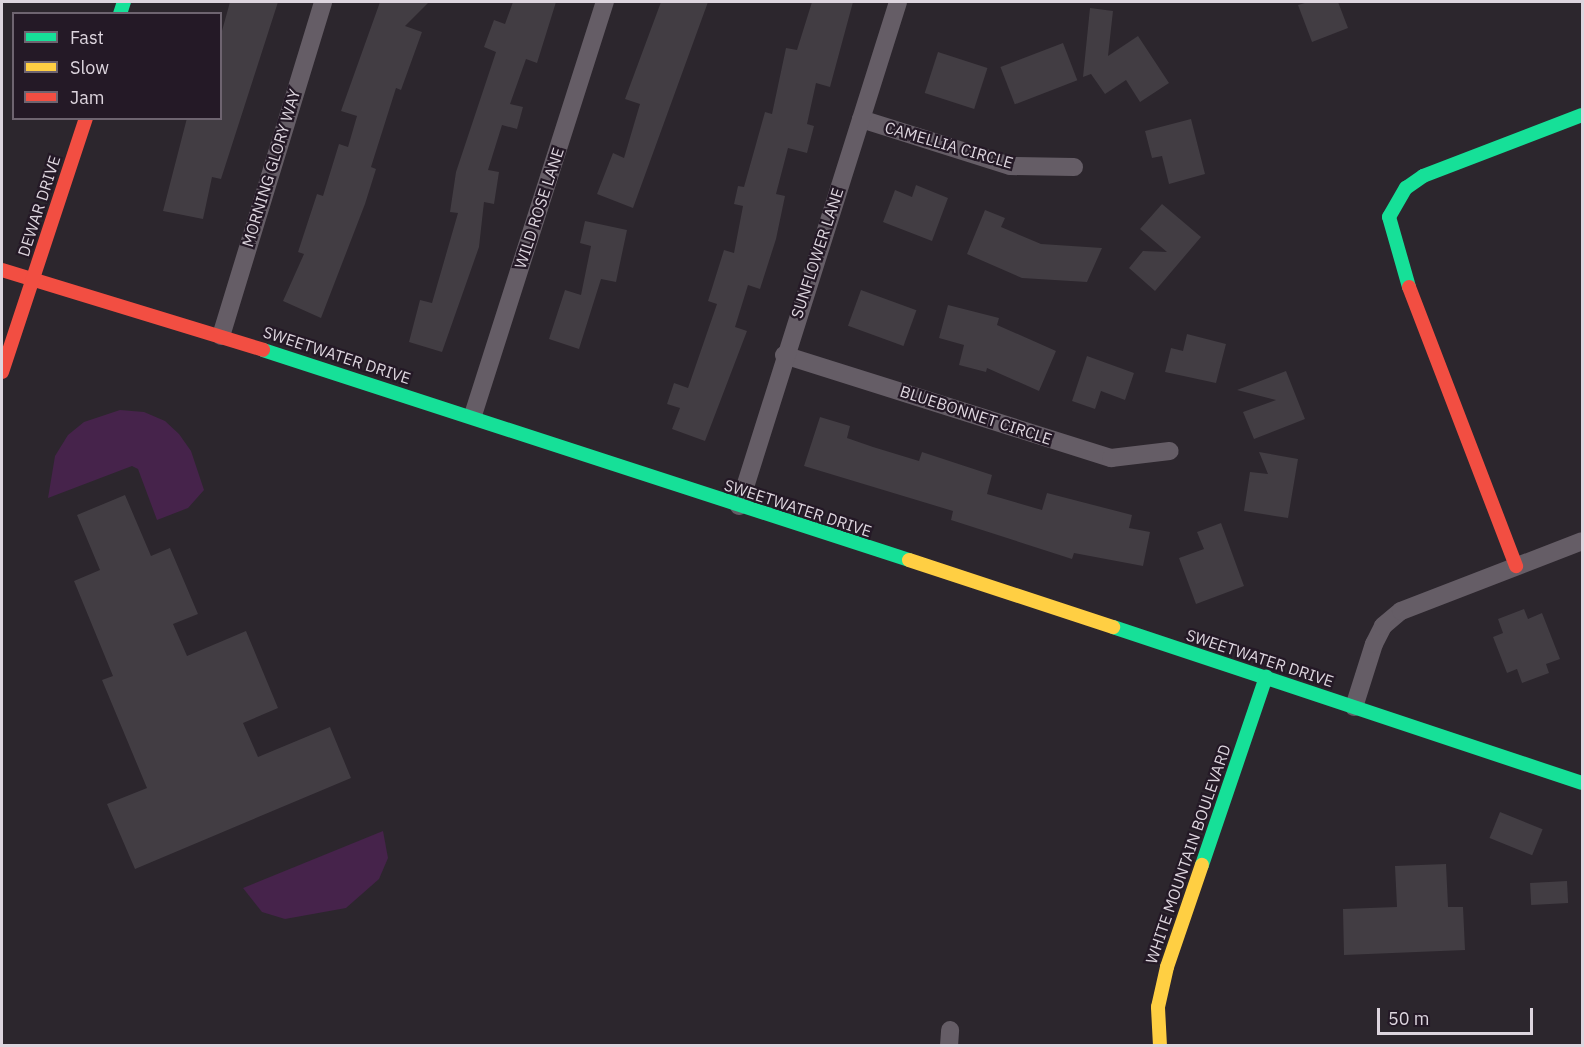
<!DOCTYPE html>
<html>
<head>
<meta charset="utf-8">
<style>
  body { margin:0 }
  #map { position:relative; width:1584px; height:1047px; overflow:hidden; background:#2c262d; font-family:"IBM Plex Sans",sans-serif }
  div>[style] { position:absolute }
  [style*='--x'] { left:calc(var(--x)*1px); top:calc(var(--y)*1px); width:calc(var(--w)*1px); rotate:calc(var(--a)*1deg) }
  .green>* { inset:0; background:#46234b }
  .building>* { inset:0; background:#423d43; transform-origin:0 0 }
  .street>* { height:18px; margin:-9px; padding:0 9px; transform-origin:9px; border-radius:9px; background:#655d66 }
  .fast>* { height:14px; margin:-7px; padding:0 7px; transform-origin:7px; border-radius:7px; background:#16e098 }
  .slow>* { height:14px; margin:-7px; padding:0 7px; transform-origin:7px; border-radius:7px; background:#ffcf43 }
  .jam>* { height:14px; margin:-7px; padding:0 7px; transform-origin:7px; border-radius:7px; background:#f24e42 }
  span { translate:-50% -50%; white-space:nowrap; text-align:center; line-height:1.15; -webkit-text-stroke:4.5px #241926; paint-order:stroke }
  .street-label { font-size:16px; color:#ddd5de }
  .frame { position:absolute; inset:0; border:3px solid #ddd5de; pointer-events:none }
  .legend { position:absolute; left:12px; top:12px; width:210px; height:108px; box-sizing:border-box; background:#241926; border:2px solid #6e6470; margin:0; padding:8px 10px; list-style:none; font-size:18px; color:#ddd5de }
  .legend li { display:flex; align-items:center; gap:12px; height:30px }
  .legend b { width:30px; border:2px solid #6e6470 }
  .scale { position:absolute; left:1377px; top:1008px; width:156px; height:27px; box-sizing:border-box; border:3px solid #ddd5de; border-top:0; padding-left:8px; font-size:18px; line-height:21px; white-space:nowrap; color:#ddd5de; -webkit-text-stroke:4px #241926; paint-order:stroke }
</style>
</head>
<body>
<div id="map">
  <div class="green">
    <div style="clip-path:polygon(120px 410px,144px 412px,165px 421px,179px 434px,191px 451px,204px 490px,188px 508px,157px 520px,138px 469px,132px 466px,48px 498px,55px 456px,68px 435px,84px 422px)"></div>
    <div style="clip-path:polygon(383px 831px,388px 858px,379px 879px,346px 908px,285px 919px,262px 912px,243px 888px)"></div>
  </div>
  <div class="building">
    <div style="clip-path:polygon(230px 2px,278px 2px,221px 179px,212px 177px,203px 219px,163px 211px,187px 118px,220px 118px,220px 38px)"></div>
    <div style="clip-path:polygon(380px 2px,429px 2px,405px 26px,422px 32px,401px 90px,396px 88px,371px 167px,376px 169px,365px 204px,321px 318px,283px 301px,304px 254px,298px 252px,317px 194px,323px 196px,339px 144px,348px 147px,357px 116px,341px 111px)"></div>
    <div style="clip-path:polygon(513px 2px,556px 2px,537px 63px,526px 59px,510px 104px,523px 107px,517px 129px,502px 125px,488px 170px,499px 172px,494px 204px,484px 202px,479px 247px,442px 352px,409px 342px,420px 300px,432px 303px,458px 213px,450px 212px,456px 172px,496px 52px,484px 47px,494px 20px,505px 24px)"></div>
    <div style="clip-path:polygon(661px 2px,708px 2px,633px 208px,597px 194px,613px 153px,624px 158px,640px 104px,625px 99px)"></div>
    <div style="clip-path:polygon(812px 2px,853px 2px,830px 87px,816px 83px,807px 124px,814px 126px,807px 153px,788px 148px,776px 194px,785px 196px,776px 239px,760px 289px,748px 285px,735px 327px,747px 331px,705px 441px,672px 429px,680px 408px,667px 404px,674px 383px,688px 388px,717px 304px,708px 301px,724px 250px,734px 253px,743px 206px,734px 204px,738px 186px,744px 187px,765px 112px,772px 114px,786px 48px,797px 50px)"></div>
    <div style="clip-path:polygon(1308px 2px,1338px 2px,1348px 28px,1312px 42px,1298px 5px)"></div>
    <div style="clip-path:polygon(1090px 8px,1113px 11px,1108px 56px,1138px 36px,1169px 83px,1140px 102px,1126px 80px,1105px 94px,1091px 74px,1083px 77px)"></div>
    <div style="left:1063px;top:43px;width:40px;height:67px;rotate:69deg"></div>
    <div style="left:938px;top:52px;width:52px;height:43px;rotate:18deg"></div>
    <div style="clip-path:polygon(1191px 119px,1205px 174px,1169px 184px,1162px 156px,1152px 158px,1145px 131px)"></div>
    <div style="clip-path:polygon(916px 185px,948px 198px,932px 241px,883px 222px,895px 190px,912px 197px)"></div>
    <div style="clip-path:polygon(1162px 204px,1201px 237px,1155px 291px,1129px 268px,1143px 251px,1167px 252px,1140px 229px)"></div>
    <div style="clip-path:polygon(985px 210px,1005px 218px,1001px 227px,1041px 244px,1102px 248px,1087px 282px,1022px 278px,967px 254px)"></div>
    <div style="clip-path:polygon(585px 221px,627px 230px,616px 282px,601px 279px,579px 349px,549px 339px,565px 290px,581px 295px,591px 246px,580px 243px)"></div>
    <div style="left:861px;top:290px;width:59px;height:38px;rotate:20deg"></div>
    <div style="clip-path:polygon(948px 305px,999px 318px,997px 325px,1056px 351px,1039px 391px,987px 368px,986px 372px,959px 365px,964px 345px,939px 338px)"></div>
    <div style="clip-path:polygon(1187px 334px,1226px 344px,1216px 383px,1165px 372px,1171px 348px,1183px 351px)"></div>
    <div style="clip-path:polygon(1087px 356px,1134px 373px,1125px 400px,1101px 391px,1095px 409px,1072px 401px)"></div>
    <div style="clip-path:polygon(1286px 371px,1305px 419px,1254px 439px,1243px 412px,1276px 400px,1237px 390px)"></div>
    <div style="clip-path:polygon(820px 417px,850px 426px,847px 438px,873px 447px,919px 461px,922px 452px,992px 475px,987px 494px,1042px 510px,1047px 493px,1132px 515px,1129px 528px,1150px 532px,1143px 566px,1074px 553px,1072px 559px,951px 520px,953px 511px,804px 466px)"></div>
    <div style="clip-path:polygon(1259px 452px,1298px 459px,1288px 518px,1244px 511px,1250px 472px,1268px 474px)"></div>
    <div style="clip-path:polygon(125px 495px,151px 556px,170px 548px,198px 614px,173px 624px,187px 656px,246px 631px,278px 708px,243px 723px,258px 757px,330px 727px,351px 778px,135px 869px,107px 804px,147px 788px,102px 680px,113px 676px,74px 581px,100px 570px,77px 515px)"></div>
    <div style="clip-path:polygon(1221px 523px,1244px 586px,1196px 604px,1179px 558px,1204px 549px,1197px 532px)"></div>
    <div style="clip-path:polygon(1524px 609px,1528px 619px,1542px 613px,1560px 659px,1546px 664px,1549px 673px,1522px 683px,1517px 669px,1507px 673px,1493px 637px,1503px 633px,1498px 619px)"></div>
    <div style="left:1500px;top:812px;width:46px;height:28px;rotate:22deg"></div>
    <div style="clip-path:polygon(1446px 864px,1448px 907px,1463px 907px,1465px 950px,1344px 955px,1343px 909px,1397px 907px,1395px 866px)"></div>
    <div style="left:1567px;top:881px;width:22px;height:37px;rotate:87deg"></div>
  </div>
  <div class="street">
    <div style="--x:861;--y:119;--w:156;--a:17.5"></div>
    <div style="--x:1010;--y:166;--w:64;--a:0.9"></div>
    <div style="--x:221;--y:336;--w:349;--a:-73"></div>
    <div style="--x:784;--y:355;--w:343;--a:17.5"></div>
    <div style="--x:1111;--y:458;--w:59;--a:-6.8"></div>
    <div style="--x:473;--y:415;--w:434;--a:-72.3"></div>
    <div style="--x:739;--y:506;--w:528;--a:-72.49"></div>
    <div style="--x:1354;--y:707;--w:66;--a:-72.4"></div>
    <div style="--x:1374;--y:644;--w:20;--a:-63"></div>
    <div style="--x:1383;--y:626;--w:23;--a:-40"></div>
    <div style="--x:1401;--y:611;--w:194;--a:-21.1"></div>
    <div style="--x:949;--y:1046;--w:16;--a:-86"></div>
  </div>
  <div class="fast">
    <div style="--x:120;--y:14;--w:13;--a:-72"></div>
    <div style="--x:1409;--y:287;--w:73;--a:-105.9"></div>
    <div style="--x:1389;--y:217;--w:34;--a:-60"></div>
    <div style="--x:1406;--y:188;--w:21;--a:-35"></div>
    <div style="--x:1423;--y:176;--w:170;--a:-21"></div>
    <div style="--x:263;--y:350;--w:679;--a:18.01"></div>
    <div style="--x:1113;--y:627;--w:494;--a:18.4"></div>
    <div style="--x:1202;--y:865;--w:199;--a:-71.2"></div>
  </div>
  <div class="slow">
    <div style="--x:909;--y:560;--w:215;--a:18.2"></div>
    <div style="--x:1160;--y:1046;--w:39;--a:-93"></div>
    <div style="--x:1158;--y:1007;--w:41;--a:-77.3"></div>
    <div style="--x:1167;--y:967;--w:108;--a:-71.1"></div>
  </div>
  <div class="jam">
    <div style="--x:2;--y:270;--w:273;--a:17"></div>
    <div style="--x:1409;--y:287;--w:299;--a:69"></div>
    <div style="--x:2;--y:372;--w:268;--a:-71.7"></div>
  </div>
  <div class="street-label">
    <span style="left:949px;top:145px;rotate:16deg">CAMELLIA CIRCLE</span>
    <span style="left:271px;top:168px;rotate:-73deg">MORNING GLORY WAY</span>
    <span style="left:39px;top:206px;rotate:-72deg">DEWAR DRIVE</span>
    <span style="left:539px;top:208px;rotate:-72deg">WILD ROSE LANE</span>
    <span style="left:817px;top:253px;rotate:-72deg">SUNFLOWER LANE</span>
    <span style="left:337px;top:355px;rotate:18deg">SWEETWATER DRIVE</span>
    <span style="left:976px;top:415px;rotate:18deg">BLUEBONNET CIRCLE</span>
    <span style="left:798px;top:508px;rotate:18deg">SWEETWATER DRIVE</span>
    <span style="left:1260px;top:658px;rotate:18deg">SWEETWATER DRIVE</span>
    <span style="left:1188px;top:854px;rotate:-71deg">WHITE MOUNTAIN BOULEVARD</span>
  </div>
  <div class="frame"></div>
  <ul class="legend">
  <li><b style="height:8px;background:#16e098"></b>Fast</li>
  <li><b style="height:8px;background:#ffcf43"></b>Slow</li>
  <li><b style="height:8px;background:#f24e42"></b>Jam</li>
  </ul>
  <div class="scale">50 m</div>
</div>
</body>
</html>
